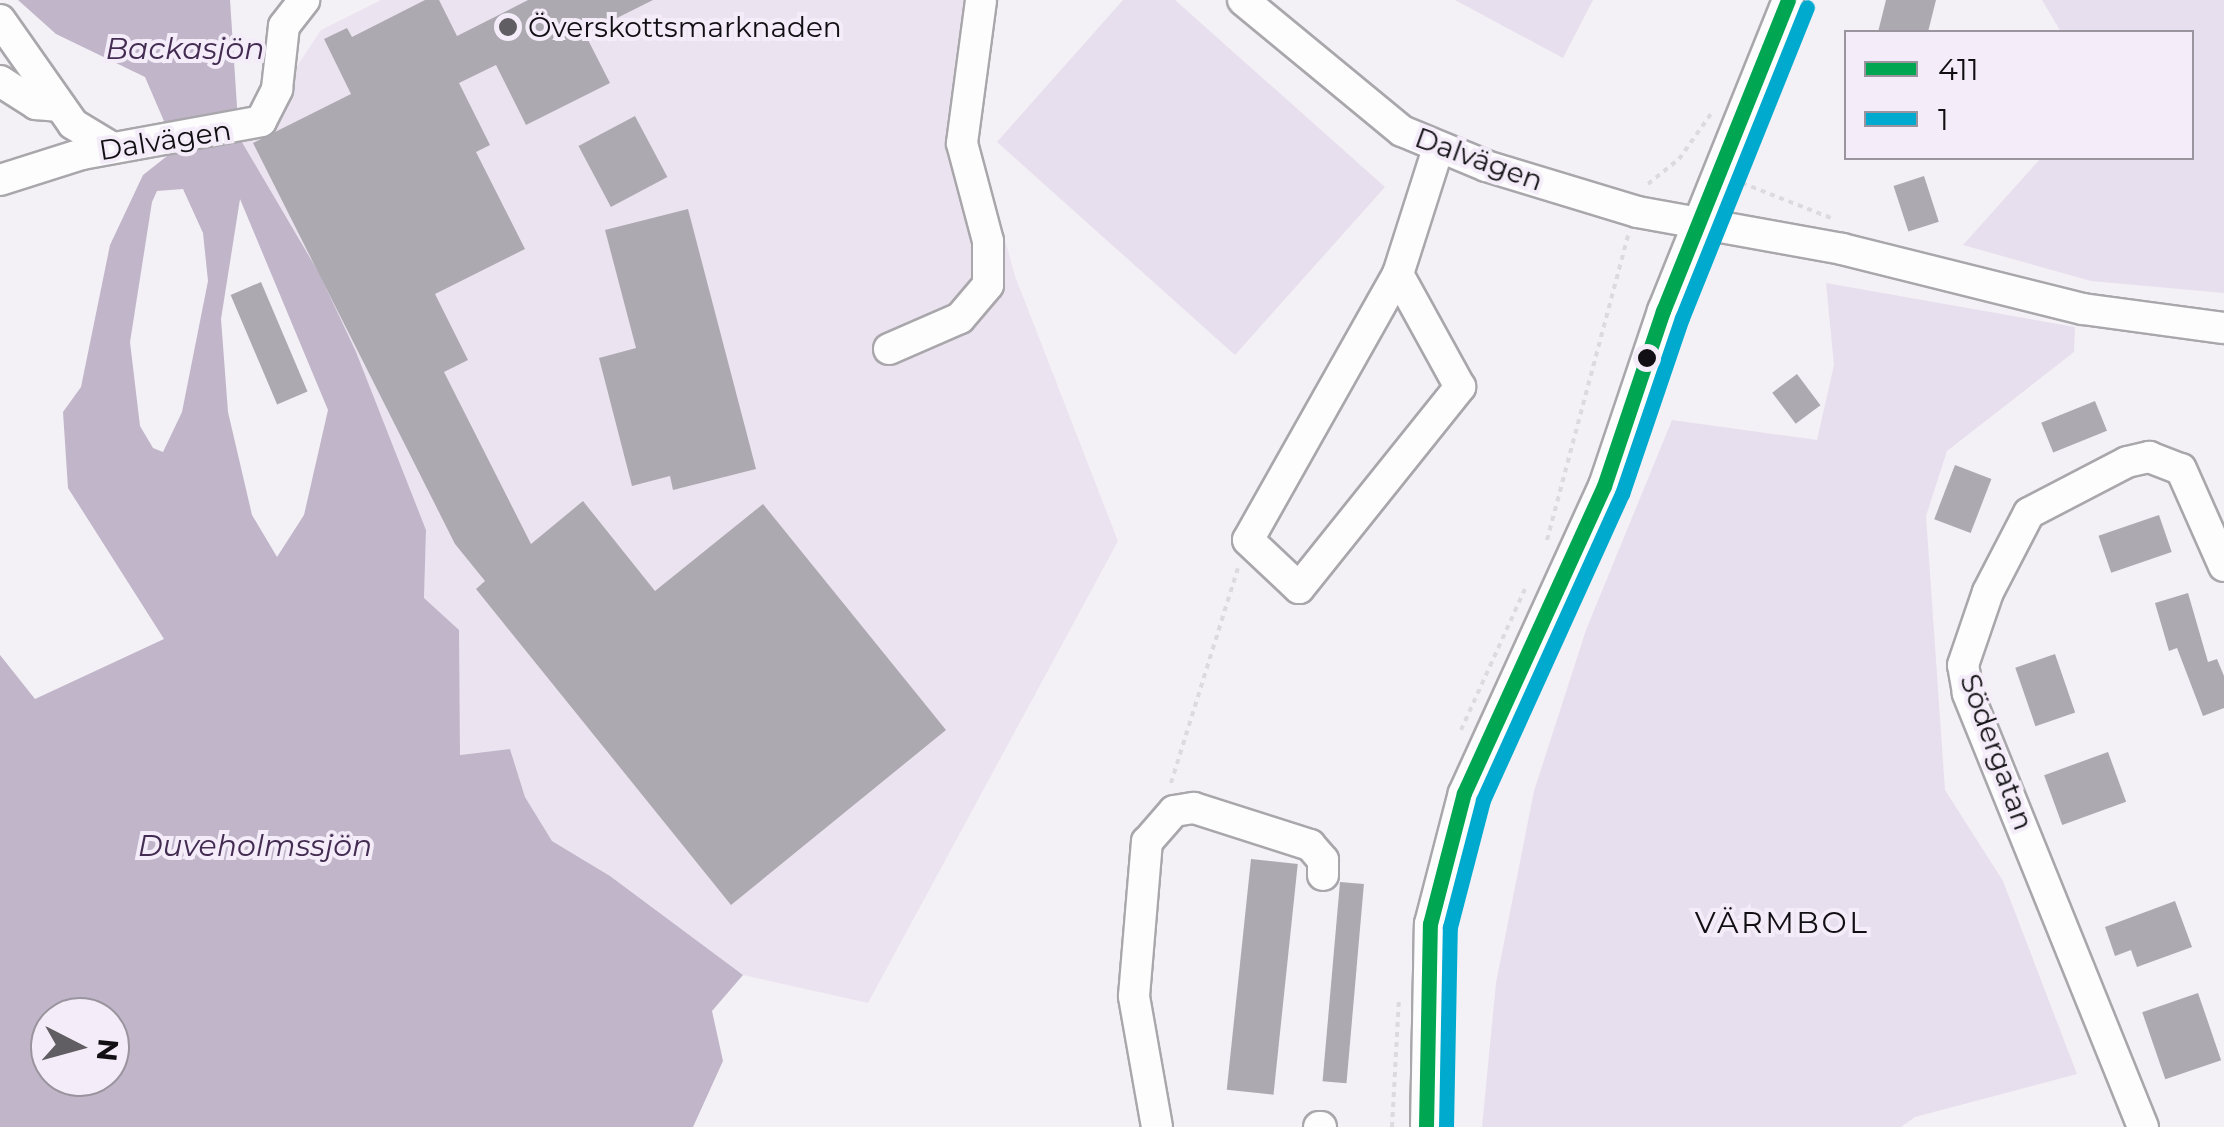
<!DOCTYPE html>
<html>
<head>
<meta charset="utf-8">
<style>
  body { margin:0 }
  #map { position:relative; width:2224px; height:1127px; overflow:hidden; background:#f3f0f6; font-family:Montserrat,sans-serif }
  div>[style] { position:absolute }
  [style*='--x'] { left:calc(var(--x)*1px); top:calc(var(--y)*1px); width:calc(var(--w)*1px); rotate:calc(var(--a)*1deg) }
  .built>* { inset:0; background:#ebe4f0 }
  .green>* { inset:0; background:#e7dfed }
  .water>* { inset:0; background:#c1b5c9 }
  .building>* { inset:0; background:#ada9b1; transform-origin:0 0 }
  .path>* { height:4px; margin-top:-2px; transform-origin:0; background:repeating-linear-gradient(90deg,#dbdadc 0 5px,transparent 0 10px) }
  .roads { filter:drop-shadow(2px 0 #a9a7ab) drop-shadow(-2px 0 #a9a7ab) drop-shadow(0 2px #a9a7ab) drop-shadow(0 -2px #a9a7ab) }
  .minor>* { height:30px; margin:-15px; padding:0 15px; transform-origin:15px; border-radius:15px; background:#fdfdfe }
  .bus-1>* { height:15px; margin:-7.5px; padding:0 7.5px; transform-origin:7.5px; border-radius:7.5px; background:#00a651 }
  .bus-2>* { height:15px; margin:-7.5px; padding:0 7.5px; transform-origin:7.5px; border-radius:7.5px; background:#00a9ce }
  .dots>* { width:28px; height:28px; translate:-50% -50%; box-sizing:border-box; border:5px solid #f4edf9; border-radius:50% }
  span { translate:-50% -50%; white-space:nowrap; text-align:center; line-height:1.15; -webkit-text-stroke:8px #f4edf9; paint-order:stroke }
  .poi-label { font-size:28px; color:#110f13 }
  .left { translate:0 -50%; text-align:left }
  .street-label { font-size:28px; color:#110f13 }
  .water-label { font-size:30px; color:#432b52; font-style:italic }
  .neighbourhood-label { font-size:30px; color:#110f13; letter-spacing:2.5px }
  .legend { position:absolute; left:1844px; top:30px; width:350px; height:130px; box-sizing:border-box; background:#f4edf9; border:2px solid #99949d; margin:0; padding:12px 18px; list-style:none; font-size:30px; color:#110f13 }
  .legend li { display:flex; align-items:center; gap:20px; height:50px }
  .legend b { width:50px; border:2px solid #99949d }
  .north { position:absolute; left:30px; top:997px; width:100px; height:100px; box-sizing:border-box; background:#f4edf9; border:2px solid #99949d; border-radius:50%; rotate:96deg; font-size:28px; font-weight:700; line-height:40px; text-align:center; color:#110f13 }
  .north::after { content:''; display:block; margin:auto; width:35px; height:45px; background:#605e62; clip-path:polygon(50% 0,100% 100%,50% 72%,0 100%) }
</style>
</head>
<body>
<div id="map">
  <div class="built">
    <div style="clip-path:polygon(381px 0,986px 0,979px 146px,1015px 276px,1118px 541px,868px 1003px,743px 975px,610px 876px,552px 841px,525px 797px,510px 749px,459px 755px,455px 674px,424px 598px,426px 530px,319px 273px,239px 137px,252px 134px,321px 30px)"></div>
  </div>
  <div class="green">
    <div style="clip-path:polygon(1123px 0,1175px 0,1385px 187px,1235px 355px,997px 142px)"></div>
    <div style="clip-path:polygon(1455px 0,1593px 0,1563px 58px)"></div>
    <div style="clip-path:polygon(2042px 0,2224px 0,2224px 293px,2091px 281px,1963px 245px,2041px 158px,2192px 158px,2192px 32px,2061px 32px)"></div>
    <div style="clip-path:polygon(1826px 283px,2075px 327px,2074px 352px,1947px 451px,1926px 516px,1945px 790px,2003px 881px,2077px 1074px,1915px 1117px,1901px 1127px,1482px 1127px,1496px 983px,1534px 791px,1586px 630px,1672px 420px,1817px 440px,1834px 365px)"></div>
  </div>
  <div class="water">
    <div style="clip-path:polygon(evenodd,18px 0,230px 0,239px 137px,319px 273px,356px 352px,426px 530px,424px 598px,459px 630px,460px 755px,510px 749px,525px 797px,552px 841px,610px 876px,743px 975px,712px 1011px,723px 1061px,693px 1127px,0 1127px,0 655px,35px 699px,164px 639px,68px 488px,63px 412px,81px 387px,110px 245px,143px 175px,176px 149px,145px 77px,56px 34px,18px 0,183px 189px,203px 233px,208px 281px,182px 412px,163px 452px,153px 448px,140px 426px,130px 342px,152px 202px,157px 191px,183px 189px,18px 0,240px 199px,328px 410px,304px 515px,277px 557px,252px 515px,228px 412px,221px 319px,240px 199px,18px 0,50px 1017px,110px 1017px,110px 1077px,50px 1077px,50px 1017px)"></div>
  </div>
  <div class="building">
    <div style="clip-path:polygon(425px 0,439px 0,457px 36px,528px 0,653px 0,585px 34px,610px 83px,526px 125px,496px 65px,459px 83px,490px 145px,476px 152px,525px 249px,435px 294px,468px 360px,444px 372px,531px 544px,583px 501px,655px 591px,763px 504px,946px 730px,731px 905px,476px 589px,485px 581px,455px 544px,253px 143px,351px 94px,324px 39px,347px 28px,352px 37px)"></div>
    <div style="clip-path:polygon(1886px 0,1936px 0,1928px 32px,1878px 32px)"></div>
    <div style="left:635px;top:116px;width:69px;height:64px;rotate:62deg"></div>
    <div style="left:1924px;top:176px;width:48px;height:32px;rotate:72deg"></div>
    <div style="clip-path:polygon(688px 209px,756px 469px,673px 490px,670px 476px,632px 486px,599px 358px,636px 348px,605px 230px)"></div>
    <div style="left:261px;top:282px;width:119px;height:33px;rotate:67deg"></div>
    <div style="left:1797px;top:374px;width:39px;height:31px;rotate:53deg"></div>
    <div style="left:2095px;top:401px;width:32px;height:58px;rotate:68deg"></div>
    <div style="left:1955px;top:465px;width:39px;height:58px;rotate:21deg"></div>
    <div style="left:2159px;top:515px;width:39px;height:64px;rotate:71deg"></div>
    <div style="clip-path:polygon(2188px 593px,2208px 662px,2217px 659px,2224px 676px,2224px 708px,2203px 716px,2177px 648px,2169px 651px,2155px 603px)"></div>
    <div style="left:2055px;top:654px;width:62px;height:42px;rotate:71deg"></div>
    <div style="left:2108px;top:752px;width:53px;height:68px;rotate:70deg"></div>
    <div style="left:1251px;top:859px;width:47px;height:232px;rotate:6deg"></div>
    <div style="left:1340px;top:882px;width:24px;height:200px;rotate:5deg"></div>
    <div style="clip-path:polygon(2175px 901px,2192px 947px,2137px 967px,2131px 950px,2115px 956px,2105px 927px)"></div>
    <div style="left:2198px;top:993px;width:71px;height:59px;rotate:71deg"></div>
  </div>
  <div class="path">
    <div style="--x:1742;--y:183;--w:96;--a:21.5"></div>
    <div style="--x:1648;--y:184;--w:40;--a:-39"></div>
    <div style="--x:1679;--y:159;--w:55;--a:-54.6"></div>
    <div style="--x:1547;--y:540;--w:316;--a:-75.1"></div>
    <div style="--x:1461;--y:730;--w:155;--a:-65.6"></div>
    <div style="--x:1171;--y:783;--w:225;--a:-72.7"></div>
    <div style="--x:1392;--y:1127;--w:130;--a:-86.9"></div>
  </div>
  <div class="roads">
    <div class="minor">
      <div style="--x:1243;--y:0;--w:206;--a:39.5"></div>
      <div style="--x:1402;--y:131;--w:91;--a:22.6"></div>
      <div style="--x:1486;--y:166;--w:158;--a:16.9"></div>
      <div style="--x:1637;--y:212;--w:208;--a:10.2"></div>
      <div style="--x:1842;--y:249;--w:248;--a:14"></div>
      <div style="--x:2083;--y:309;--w:142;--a:7.7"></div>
      <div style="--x:0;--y:20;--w:127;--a:54.9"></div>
      <div style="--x:73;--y:124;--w:44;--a:31.2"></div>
      <div style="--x:0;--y:81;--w:43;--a:32.6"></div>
      <div style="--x:36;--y:104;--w:24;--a:5"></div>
      <div style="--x:0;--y:180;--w:86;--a:-17.6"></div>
      <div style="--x:82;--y:154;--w:182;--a:-10.4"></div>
      <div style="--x:261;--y:121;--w:36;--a:-63"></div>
      <div style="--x:277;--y:89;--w:63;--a:-83.7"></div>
      <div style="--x:284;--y:26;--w:33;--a:-52"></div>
      <div style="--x:1398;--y:274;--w:305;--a:119.4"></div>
      <div style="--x:1248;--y:540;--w:70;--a:43.3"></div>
      <div style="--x:1299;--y:588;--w:258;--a:-51.3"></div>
      <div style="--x:1460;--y:387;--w:129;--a:-118.8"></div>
      <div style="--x:1398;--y:274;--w:131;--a:-72.3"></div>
      <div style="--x:889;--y:349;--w:77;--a:-23.6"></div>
      <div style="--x:960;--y:318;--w:43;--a:-49.7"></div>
      <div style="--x:988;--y:285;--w:44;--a:-90"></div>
      <div style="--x:988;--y:241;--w:101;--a:-104.9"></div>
      <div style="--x:962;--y:143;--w:144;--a:-82.4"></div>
      <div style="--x:1157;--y:1127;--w:133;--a:-100"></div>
      <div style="--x:1134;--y:996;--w:155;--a:-85.2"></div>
      <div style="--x:1147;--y:842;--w:41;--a:-48.9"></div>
      <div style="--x:1174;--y:811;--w:20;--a:-9"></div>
      <div style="--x:1194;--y:808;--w:122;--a:17.7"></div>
      <div style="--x:1310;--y:845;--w:20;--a:49"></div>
      <div style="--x:1323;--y:860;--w:15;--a:90"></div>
      <div style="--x:1319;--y:1127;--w:2;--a:0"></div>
      <div style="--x:1426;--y:1127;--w:203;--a:-88.9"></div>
      <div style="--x:1430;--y:924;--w:135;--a:-75.5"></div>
      <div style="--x:1464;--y:793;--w:337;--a:-65.5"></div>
      <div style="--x:1604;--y:486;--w:185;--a:-71.4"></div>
      <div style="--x:1663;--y:311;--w:335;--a:-68.1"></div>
      <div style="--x:2143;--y:1127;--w:468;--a:-112"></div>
      <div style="--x:1968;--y:693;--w:28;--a:-100"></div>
      <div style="--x:1963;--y:665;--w:77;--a:-71.1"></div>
      <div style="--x:1988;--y:592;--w:89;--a:-62.6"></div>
      <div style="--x:2029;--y:513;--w:110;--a:-27.5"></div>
      <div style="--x:2127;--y:462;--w:23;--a:-13"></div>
      <div style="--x:2149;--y:457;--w:34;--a:21"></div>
      <div style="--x:2181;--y:469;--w:106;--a:66.1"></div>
    </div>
  </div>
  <div class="bus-1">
    <div style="--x:1426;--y:1127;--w:203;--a:-88.9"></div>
    <div style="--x:1430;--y:924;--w:135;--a:-75.5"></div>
    <div style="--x:1464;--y:793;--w:337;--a:-65.5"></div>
    <div style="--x:1604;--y:486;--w:185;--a:-71.4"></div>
    <div style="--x:1663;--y:311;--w:335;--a:-68.1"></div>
  </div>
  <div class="bus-2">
    <div style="--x:1446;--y:1127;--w:200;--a:-88.9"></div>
    <div style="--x:1450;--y:927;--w:131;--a:-75.4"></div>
    <div style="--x:1483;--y:800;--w:336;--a:-65.6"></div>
    <div style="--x:1622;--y:494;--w:186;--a:-71.2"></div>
    <div style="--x:1682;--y:318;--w:335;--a:-68.1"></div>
  </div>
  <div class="dots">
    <div style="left:508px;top:27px;background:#605e62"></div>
    <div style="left:1647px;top:358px;background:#110f13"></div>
  </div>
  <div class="poi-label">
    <span class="left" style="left:528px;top:27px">Överskottsmarknaden</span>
  </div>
  <div class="street-label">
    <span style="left:165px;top:140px;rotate:-9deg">Dalvägen</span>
    <span style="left:1479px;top:159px;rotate:20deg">Dalvägen</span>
    <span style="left:1997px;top:752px;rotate:70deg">Södergatan</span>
  </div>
  <div class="water-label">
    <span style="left:185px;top:49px">Backasjön</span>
    <span style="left:255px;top:846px">Duveholmssjön</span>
  </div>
  <div class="neighbourhood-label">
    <span style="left:1782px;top:923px">VÄRMBOL</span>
  </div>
  <ul class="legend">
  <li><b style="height:12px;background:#00a651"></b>411</li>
  <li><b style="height:12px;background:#00a9ce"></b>1</li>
  </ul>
  <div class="north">N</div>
</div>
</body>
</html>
